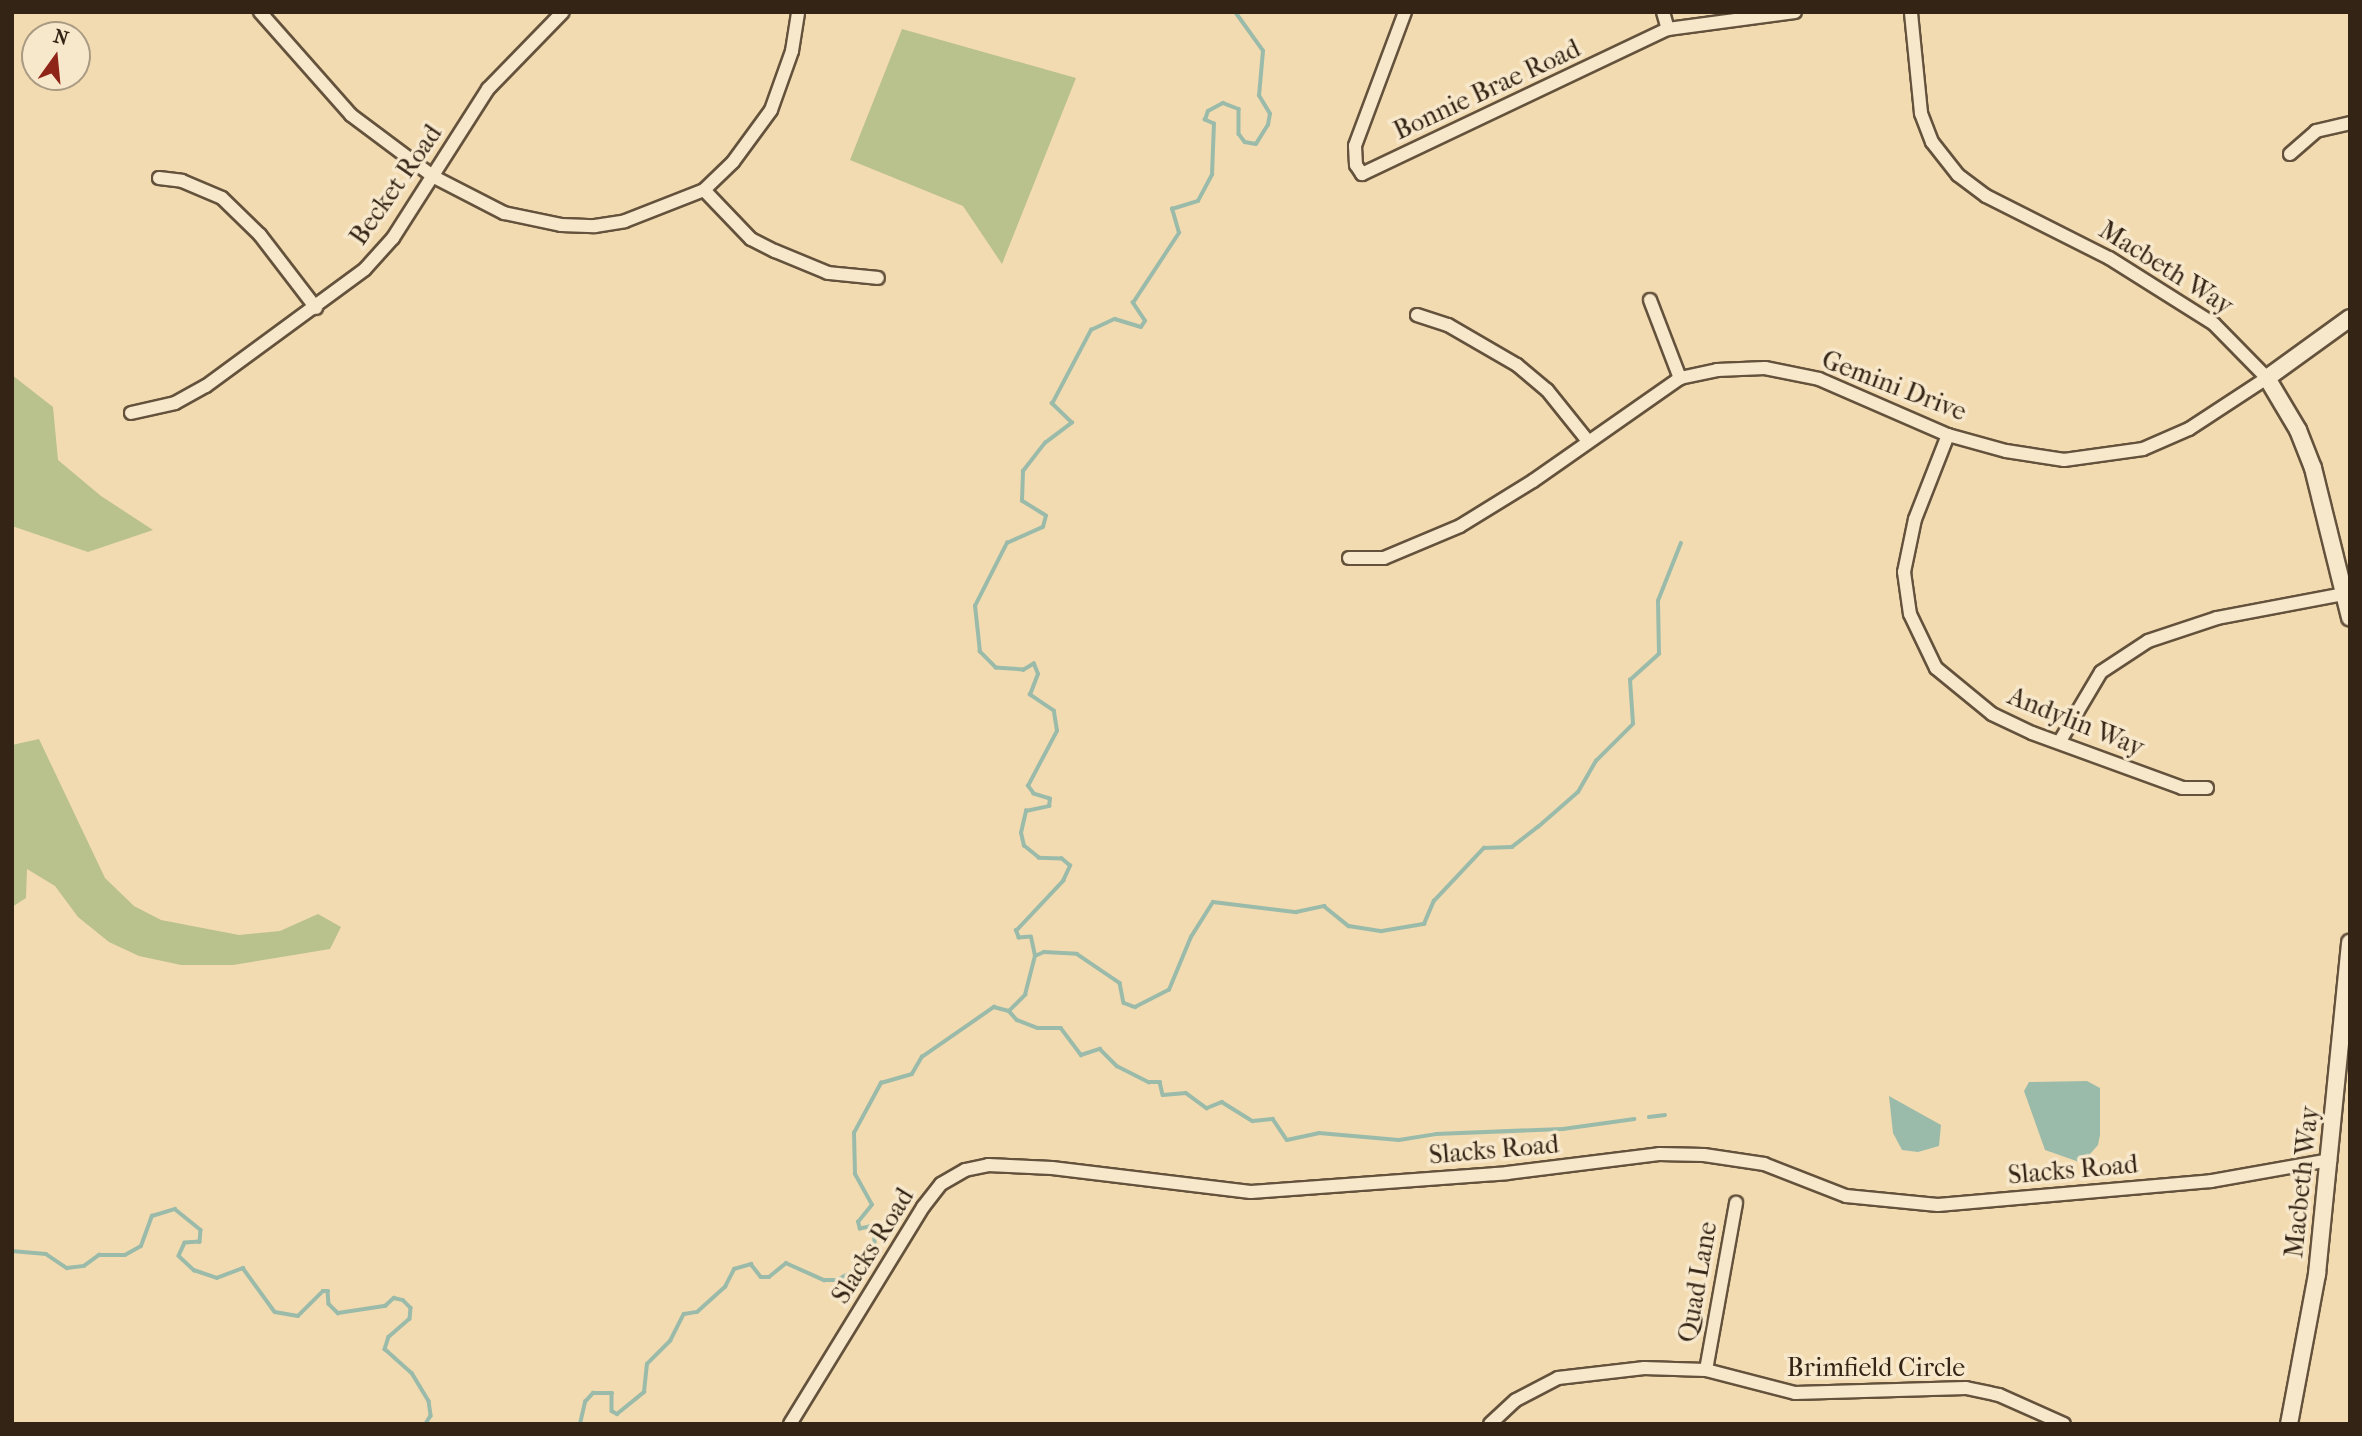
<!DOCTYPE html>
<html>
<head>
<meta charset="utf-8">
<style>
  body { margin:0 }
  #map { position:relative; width:2362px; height:1436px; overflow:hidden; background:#f3dbb1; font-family:"IM FELL French Canon",serif }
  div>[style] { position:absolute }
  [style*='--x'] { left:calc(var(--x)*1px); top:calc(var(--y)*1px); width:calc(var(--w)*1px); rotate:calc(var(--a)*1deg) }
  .green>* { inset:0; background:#b9c18d }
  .water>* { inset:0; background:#9bbbaa }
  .stream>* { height:3.5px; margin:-1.75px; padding:0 1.75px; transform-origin:1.75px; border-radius:1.75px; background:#9bbbaa }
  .roads { filter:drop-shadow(2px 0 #64523c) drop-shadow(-2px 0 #64523c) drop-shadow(0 2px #64523c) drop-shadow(0 -2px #64523c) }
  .minor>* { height:12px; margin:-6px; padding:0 6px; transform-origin:6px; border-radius:6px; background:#f7e8cc }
  .tertiary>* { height:16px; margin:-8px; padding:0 8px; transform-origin:8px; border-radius:8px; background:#f7e8cc }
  span { translate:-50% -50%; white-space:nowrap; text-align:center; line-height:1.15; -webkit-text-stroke:7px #f7e8cc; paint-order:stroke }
  .street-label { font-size:26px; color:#342415 }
  .frame { position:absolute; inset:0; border:14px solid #342415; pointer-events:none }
  .north { position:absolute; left:21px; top:21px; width:70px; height:70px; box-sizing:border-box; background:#f7e8cc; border:2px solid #a99a83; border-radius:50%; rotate:15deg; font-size:19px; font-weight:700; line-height:28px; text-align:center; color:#342415 }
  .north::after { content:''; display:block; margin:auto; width:24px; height:32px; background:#8f2418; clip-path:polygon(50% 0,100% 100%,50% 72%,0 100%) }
</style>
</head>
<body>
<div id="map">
  <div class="green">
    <div style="clip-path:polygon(902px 29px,1076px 78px,1002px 264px,963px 206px,850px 160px)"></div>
    <div style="clip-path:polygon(12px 375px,53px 407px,58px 460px,101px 496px,153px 530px,88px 552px,12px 526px)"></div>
    <div style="clip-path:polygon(39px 739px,105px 878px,134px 906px,161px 920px,239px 935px,280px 931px,318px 914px,341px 927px,330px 949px,233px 965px,181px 965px,139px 956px,109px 942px,78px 917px,55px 886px,27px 869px,26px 898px,12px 907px,12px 745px)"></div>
  </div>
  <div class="water">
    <div style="clip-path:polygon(2087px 1081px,2100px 1088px,2100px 1135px,2098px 1145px,2082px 1163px,2045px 1150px,2024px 1091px,2029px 1082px)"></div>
    <div style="clip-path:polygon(1889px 1096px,1941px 1125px,1939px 1146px,1918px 1152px,1902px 1150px,1893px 1133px)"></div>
  </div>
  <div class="stream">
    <div style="--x:1035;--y:956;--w:10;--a:-24"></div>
    <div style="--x:1044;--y:952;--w:33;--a:3"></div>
    <div style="--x:1077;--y:954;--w:52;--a:34"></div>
    <div style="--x:1120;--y:983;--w:20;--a:79"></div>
    <div style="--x:1124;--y:1003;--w:12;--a:20"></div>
    <div style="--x:1135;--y:1007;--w:38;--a:-27"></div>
    <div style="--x:1169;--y:990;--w:57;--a:-67.5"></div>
    <div style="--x:1191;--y:937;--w:41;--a:-57.8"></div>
    <div style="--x:1213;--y:902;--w:84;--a:6.9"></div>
    <div style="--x:1296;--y:912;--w:29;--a:-12"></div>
    <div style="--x:1324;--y:906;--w:32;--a:39"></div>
    <div style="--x:1349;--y:926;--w:33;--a:9"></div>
    <div style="--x:1382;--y:931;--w:43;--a:-9.5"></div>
    <div style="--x:1424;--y:924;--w:25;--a:-67"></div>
    <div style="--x:1434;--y:901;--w:73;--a:-46.7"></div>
    <div style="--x:1484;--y:848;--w:28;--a:-2"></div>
    <div style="--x:1512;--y:847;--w:33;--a:-38"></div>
    <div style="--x:1538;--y:827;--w:53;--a:-41.2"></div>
    <div style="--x:1578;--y:792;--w:36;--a:-60"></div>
    <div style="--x:1596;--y:761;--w:52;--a:-45"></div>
    <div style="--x:1633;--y:724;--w:44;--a:-93.9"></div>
    <div style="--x:1630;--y:680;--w:39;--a:-42"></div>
    <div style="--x:1659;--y:654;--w:53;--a:-91.1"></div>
    <div style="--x:1658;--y:601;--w:62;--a:-68.4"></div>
    <div style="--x:1009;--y:1011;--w:12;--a:48"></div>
    <div style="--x:1017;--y:1020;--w:22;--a:21"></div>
    <div style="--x:1038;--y:1028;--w:23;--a:0"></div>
    <div style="--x:1061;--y:1028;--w:34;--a:53"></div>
    <div style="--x:1081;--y:1055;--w:20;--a:-18"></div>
    <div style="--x:1100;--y:1049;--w:24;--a:45"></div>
    <div style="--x:1117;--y:1066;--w:36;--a:27"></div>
    <div style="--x:1149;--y:1082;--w:11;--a:0"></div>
    <div style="--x:1160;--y:1082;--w:13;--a:77"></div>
    <div style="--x:1163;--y:1095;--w:23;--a:-5"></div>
    <div style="--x:1186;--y:1093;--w:26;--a:36"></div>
    <div style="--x:1207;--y:1108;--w:16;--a:-22"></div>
    <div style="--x:1222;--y:1102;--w:36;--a:32"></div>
    <div style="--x:1253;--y:1121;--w:20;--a:-6"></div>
    <div style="--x:1273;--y:1119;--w:25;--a:56"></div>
    <div style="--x:1287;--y:1140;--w:33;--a:-12"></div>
    <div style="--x:1319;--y:1133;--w:80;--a:5"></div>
    <div style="--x:1399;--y:1140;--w:37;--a:-9"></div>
    <div style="--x:1436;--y:1134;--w:127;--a:-2.3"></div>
    <div style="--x:1563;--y:1129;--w:72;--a:-8"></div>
    <div style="--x:1649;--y:1117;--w:16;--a:-7"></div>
    <div style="--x:12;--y:1251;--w:34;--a:5"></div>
    <div style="--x:46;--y:1254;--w:25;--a:34"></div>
    <div style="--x:67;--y:1268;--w:17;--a:-7"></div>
    <div style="--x:84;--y:1266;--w:19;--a:-36"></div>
    <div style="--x:99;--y:1255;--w:26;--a:0"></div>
    <div style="--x:125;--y:1255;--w:18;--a:-29"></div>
    <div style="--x:141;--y:1246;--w:32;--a:-70"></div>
    <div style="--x:152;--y:1216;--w:24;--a:-17"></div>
    <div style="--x:175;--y:1209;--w:33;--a:39"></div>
    <div style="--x:201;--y:1230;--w:12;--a:95"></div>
    <div style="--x:200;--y:1242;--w:15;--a:176"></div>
    <div style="--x:185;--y:1243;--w:14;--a:115"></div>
    <div style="--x:179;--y:1256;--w:21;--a:43"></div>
    <div style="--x:194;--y:1270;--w:24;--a:19"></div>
    <div style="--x:217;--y:1278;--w:28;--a:-21"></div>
    <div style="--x:243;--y:1268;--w:54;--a:54"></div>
    <div style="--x:275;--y:1312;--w:23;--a:10"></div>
    <div style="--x:298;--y:1316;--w:35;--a:-45"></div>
    <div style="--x:323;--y:1291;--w:5;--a:0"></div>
    <div style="--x:328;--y:1291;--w:13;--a:86"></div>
    <div style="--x:329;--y:1304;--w:13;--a:45"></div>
    <div style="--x:338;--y:1313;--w:48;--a:-8.5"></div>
    <div style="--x:385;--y:1306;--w:12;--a:-42"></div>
    <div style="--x:394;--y:1298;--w:9;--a:13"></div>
    <div style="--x:403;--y:1300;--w:11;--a:45"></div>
    <div style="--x:411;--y:1308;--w:11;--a:95"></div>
    <div style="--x:410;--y:1319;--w:28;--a:139"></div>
    <div style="--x:389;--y:1337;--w:13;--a:108"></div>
    <div style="--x:385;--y:1349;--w:36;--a:42"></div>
    <div style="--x:412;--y:1373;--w:33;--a:59"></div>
    <div style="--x:429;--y:1401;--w:15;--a:82"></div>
    <div style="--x:431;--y:1416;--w:9;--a:122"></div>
    <div style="--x:561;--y:1424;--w:3;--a:0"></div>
    <div style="--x:580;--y:1424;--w:23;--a:-77"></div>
    <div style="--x:585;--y:1402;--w:12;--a:-48"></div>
    <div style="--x:593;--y:1393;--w:19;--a:0"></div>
    <div style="--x:612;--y:1393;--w:18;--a:90"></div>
    <div style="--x:612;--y:1411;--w:6;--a:31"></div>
    <div style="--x:617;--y:1414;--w:35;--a:-39"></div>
    <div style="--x:644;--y:1392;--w:28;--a:-84"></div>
    <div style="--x:647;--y:1364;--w:33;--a:-45"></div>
    <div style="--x:670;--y:1341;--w:30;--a:-63"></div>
    <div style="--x:684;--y:1314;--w:13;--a:-9"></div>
    <div style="--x:697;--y:1312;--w:38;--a:-42"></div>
    <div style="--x:725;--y:1287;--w:20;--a:-63"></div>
    <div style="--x:734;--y:1269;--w:18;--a:-16"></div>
    <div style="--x:751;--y:1264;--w:16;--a:52"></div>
    <div style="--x:761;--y:1277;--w:8;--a:0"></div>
    <div style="--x:769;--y:1277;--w:22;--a:-39"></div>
    <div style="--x:786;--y:1263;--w:42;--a:24.1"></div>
    <div style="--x:824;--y:1280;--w:13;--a:0"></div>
    <div style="--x:837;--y:1280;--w:36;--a:-28"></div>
    <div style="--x:869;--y:1263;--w:13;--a:-63"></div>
    <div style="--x:875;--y:1251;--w:20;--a:-93"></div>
    <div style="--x:874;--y:1231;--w:6;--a:-135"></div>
    <div style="--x:870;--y:1227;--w:10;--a:169"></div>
    <div style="--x:860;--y:1229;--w:7;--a:-106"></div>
    <div style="--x:858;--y:1222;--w:22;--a:-51"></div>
    <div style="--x:872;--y:1205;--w:35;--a:-119"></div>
    <div style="--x:855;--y:1174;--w:41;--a:-91.4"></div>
    <div style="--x:854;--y:1133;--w:57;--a:-61.6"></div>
    <div style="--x:881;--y:1083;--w:32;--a:-16"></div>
    <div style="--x:912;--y:1074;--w:20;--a:-60"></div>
    <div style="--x:922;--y:1057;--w:88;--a:-34.8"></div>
    <div style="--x:994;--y:1007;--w:16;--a:15"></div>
    <div style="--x:1009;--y:1011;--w:23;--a:-45"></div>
    <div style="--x:1025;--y:995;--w:40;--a:-75.6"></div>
    <div style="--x:1035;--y:956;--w:19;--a:-102"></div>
    <div style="--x:1031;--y:937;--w:12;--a:175"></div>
    <div style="--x:1019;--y:938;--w:8;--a:-113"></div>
    <div style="--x:1016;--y:931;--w:69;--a:-46.8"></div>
    <div style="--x:1063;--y:881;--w:17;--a:-65"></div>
    <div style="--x:1070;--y:866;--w:11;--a:-139"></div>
    <div style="--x:1062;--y:859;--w:23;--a:-178"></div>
    <div style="--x:1039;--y:858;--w:19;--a:-141"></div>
    <div style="--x:1024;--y:846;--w:13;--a:-103"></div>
    <div style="--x:1021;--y:833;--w:23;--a:-77"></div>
    <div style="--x:1026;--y:811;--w:24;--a:-12"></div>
    <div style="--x:1049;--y:806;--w:7;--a:-82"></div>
    <div style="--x:1050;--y:799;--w:17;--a:-163"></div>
    <div style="--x:1034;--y:794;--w:10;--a:-127"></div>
    <div style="--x:1028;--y:786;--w:62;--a:-62.2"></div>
    <div style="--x:1057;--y:731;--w:20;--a:-99"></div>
    <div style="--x:1054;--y:711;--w:29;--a:-146"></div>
    <div style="--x:1030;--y:695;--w:22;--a:-69"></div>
    <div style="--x:1038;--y:674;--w:11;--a:-112"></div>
    <div style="--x:1034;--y:664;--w:12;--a:149"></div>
    <div style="--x:1024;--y:670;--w:28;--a:-176"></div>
    <div style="--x:996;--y:668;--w:23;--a:-135"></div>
    <div style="--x:980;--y:652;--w:46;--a:-96.2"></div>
    <div style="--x:975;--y:606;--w:71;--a:-63.1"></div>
    <div style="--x:1007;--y:543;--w:39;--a:-24"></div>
    <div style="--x:1043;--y:527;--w:11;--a:-75"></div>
    <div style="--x:1046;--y:516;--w:28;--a:-148"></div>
    <div style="--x:1022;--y:501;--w:30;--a:-88"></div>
    <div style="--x:1023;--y:471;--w:36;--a:-52"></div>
    <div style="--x:1045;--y:443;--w:34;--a:-37"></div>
    <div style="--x:1072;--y:423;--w:28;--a:-136"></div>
    <div style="--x:1052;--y:404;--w:84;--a:-62.2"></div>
    <div style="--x:1091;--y:330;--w:26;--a:-25"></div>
    <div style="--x:1115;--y:319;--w:27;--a:17"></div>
    <div style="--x:1141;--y:327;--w:7;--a:-56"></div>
    <div style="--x:1145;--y:321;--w:22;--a:-124"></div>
    <div style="--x:1133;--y:303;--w:84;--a:-56.7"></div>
    <div style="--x:1179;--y:233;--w:25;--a:-106"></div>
    <div style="--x:1172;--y:209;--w:27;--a:-17"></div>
    <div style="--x:1198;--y:201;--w:30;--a:-62"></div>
    <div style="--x:1212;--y:175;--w:51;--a:-87.8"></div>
    <div style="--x:1214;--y:124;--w:10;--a:-156"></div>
    <div style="--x:1205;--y:120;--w:9;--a:-72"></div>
    <div style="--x:1208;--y:111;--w:17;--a:-28"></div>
    <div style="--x:1223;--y:103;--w:17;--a:21"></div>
    <div style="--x:1239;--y:109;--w:25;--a:90"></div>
    <div style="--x:1239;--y:134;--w:10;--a:53"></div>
    <div style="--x:1245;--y:142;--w:11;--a:10"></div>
    <div style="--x:1256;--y:144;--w:22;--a:-58"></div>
    <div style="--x:1268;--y:125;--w:11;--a:-80"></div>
    <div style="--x:1270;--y:114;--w:21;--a:-121"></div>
    <div style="--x:1259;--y:96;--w:45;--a:-84.9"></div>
    <div style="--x:1263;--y:51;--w:48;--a:-125.7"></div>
  </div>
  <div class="roads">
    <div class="minor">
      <div style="--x:260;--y:12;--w:137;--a:48.5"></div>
      <div style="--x:351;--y:115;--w:104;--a:36.8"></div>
      <div style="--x:434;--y:177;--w:79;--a:27.2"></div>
      <div style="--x:504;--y:213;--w:58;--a:11.9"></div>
      <div style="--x:561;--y:225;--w:34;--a:2"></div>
      <div style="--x:595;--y:226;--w:30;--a:-9"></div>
      <div style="--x:625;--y:221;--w:85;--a:-21.4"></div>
      <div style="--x:704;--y:190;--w:40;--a:-44"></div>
      <div style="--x:733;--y:162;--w:64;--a:-53.8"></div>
      <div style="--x:771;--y:110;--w:63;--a:-70.4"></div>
      <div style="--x:792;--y:51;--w:39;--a:-81"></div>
      <div style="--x:1405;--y:12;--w:143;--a:110.5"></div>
      <div style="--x:1355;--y:146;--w:19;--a:87"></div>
      <div style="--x:1356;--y:165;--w:11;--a:56"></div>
      <div style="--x:1362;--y:174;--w:339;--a:-25.4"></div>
      <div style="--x:1668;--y:29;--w:128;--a:-7.6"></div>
      <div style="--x:1663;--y:12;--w:18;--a:74"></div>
      <div style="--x:2290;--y:154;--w:35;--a:-41"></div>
      <div style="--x:2316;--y:131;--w:35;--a:-13"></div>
      <div style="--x:159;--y:178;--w:23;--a:7"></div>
      <div style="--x:182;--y:181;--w:43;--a:23"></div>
      <div style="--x:222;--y:198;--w:53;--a:44.2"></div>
      <div style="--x:260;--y:235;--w:92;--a:52.5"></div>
      <div style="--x:704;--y:190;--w:68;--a:46.2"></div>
      <div style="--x:751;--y:239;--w:27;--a:27"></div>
      <div style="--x:775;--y:251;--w:57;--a:22.5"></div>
      <div style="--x:828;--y:273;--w:50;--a:5.7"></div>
      <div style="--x:1650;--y:300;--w:84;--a:69"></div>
      <div style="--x:1417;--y:315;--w:33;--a:18"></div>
      <div style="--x:1448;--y:325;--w:80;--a:30.1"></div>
      <div style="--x:1517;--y:365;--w:39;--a:40"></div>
      <div style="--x:1547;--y:390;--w:65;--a:51.2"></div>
      <div style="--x:131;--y:413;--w:45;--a:-12.8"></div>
      <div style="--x:175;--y:403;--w:35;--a:-29"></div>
      <div style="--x:206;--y:386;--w:197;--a:-36.3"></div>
      <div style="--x:365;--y:269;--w:42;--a:-47.9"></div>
      <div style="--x:393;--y:238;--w:177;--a:-57.5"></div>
      <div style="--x:488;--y:89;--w:107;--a:-45.8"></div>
      <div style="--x:1948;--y:435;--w:90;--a:111.4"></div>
      <div style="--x:1915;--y:519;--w:54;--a:101.7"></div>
      <div style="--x:1904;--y:572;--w:42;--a:81.9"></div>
      <div style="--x:1910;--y:614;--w:60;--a:64.3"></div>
      <div style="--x:1936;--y:668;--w:72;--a:39.4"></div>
      <div style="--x:1992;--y:714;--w:44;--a:25.4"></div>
      <div style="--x:2032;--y:733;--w:160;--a:20.1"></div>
      <div style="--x:2182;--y:788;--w:25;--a:0"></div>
      <div style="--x:1349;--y:558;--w:35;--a:0"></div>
      <div style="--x:1384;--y:558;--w:82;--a:-22.8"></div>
      <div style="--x:1460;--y:526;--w:86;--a:-31.7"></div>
      <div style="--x:1533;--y:481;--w:179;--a:-35"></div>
      <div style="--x:1680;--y:378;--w:38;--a:-12"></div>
      <div style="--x:1717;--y:370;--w:48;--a:-2.4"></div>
      <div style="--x:1765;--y:368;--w:55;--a:11.5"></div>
      <div style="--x:1819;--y:379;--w:141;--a:23.5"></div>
      <div style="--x:1948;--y:435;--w:60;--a:15.4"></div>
      <div style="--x:2006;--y:451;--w:59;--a:8.8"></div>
      <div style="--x:2064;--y:460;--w:80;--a:-7.9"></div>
      <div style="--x:2143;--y:449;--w:50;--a:-23.5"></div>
      <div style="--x:2189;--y:429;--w:93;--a:-33.2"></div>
      <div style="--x:2267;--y:378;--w:76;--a:-134.5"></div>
      <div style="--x:2214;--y:324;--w:124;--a:-147.8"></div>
      <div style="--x:2109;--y:258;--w:138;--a:-153.2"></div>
      <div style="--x:1986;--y:196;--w:35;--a:-143"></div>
      <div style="--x:1958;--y:175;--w:42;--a:-128.2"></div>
      <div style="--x:1932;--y:142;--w:31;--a:-111"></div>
      <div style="--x:1921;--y:113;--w:101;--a:-95.7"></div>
      <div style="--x:2060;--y:741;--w:80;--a:-59.3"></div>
      <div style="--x:2101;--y:672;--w:56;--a:-33.4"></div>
      <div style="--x:2148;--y:641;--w:73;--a:-18.4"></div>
      <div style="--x:2217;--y:618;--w:129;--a:-10.7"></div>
      <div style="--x:1706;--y:1370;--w:170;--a:-79.8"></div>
      <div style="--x:790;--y:1424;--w:255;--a:-58.5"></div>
      <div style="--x:923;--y:1207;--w:29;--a:-52"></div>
      <div style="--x:941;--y:1184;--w:28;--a:-30"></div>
      <div style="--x:965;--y:1170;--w:24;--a:-12"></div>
      <div style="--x:988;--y:1165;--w:64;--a:2.7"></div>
      <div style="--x:1052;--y:1168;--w:200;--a:6.9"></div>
      <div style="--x:1251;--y:1192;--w:257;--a:-4.2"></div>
      <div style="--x:1507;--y:1173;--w:153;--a:-7.1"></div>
      <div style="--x:1659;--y:1154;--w:45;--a:1.3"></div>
      <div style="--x:1704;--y:1155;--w:61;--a:8.5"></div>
      <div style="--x:1764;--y:1164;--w:88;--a:21.3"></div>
      <div style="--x:1846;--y:1196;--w:92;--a:5.6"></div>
      <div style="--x:1938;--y:1205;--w:274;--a:-5"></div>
      <div style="--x:2211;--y:1181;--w:121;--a:-10"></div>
      <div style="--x:1490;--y:1424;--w:35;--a:-43"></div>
      <div style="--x:1516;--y:1400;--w:47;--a:-27.6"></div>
      <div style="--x:1558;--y:1378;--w:87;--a:-6.6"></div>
      <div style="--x:1644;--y:1368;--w:62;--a:1.8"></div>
      <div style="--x:1706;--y:1370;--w:92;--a:14.5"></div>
      <div style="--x:1795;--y:1393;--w:171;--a:-1.7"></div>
      <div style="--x:1966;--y:1388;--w:34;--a:12"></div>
      <div style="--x:1999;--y:1395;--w:71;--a:24"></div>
    </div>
    <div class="tertiary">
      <div style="--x:2350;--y:318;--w:102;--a:144.1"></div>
      <div style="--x:2267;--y:378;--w:61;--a:59.2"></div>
      <div style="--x:2298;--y:430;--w:41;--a:68.5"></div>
      <div style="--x:2313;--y:468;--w:154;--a:76.1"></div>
      <div style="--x:2289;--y:1424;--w:153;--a:-79.4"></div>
      <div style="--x:2317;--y:1274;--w:333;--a:-84.3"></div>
    </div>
  </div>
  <div class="street-label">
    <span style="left:1487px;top:90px;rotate:-25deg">Bonnie Brae Road</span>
    <span style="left:396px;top:185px;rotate:-55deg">Becket Road</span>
    <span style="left:2166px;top:268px;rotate:32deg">Macbeth Way</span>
    <span style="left:1894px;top:386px;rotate:21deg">Gemini Drive</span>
    <span style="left:2076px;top:722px;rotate:22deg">Andylin Way</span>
    <span style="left:1494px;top:1150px;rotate:-5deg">Slacks Road</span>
    <span style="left:2073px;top:1170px;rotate:-5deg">Slacks Road</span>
    <span style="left:2302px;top:1182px;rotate:-84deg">Macbeth Way</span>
    <span style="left:873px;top:1246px;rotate:-58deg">Slacks Road</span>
    <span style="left:1698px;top:1282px;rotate:-80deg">Quad Lane</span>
    <span style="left:1876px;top:1368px">Brimfield Circle</span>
  </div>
  <div class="frame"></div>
  <div class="north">N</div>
</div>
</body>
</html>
